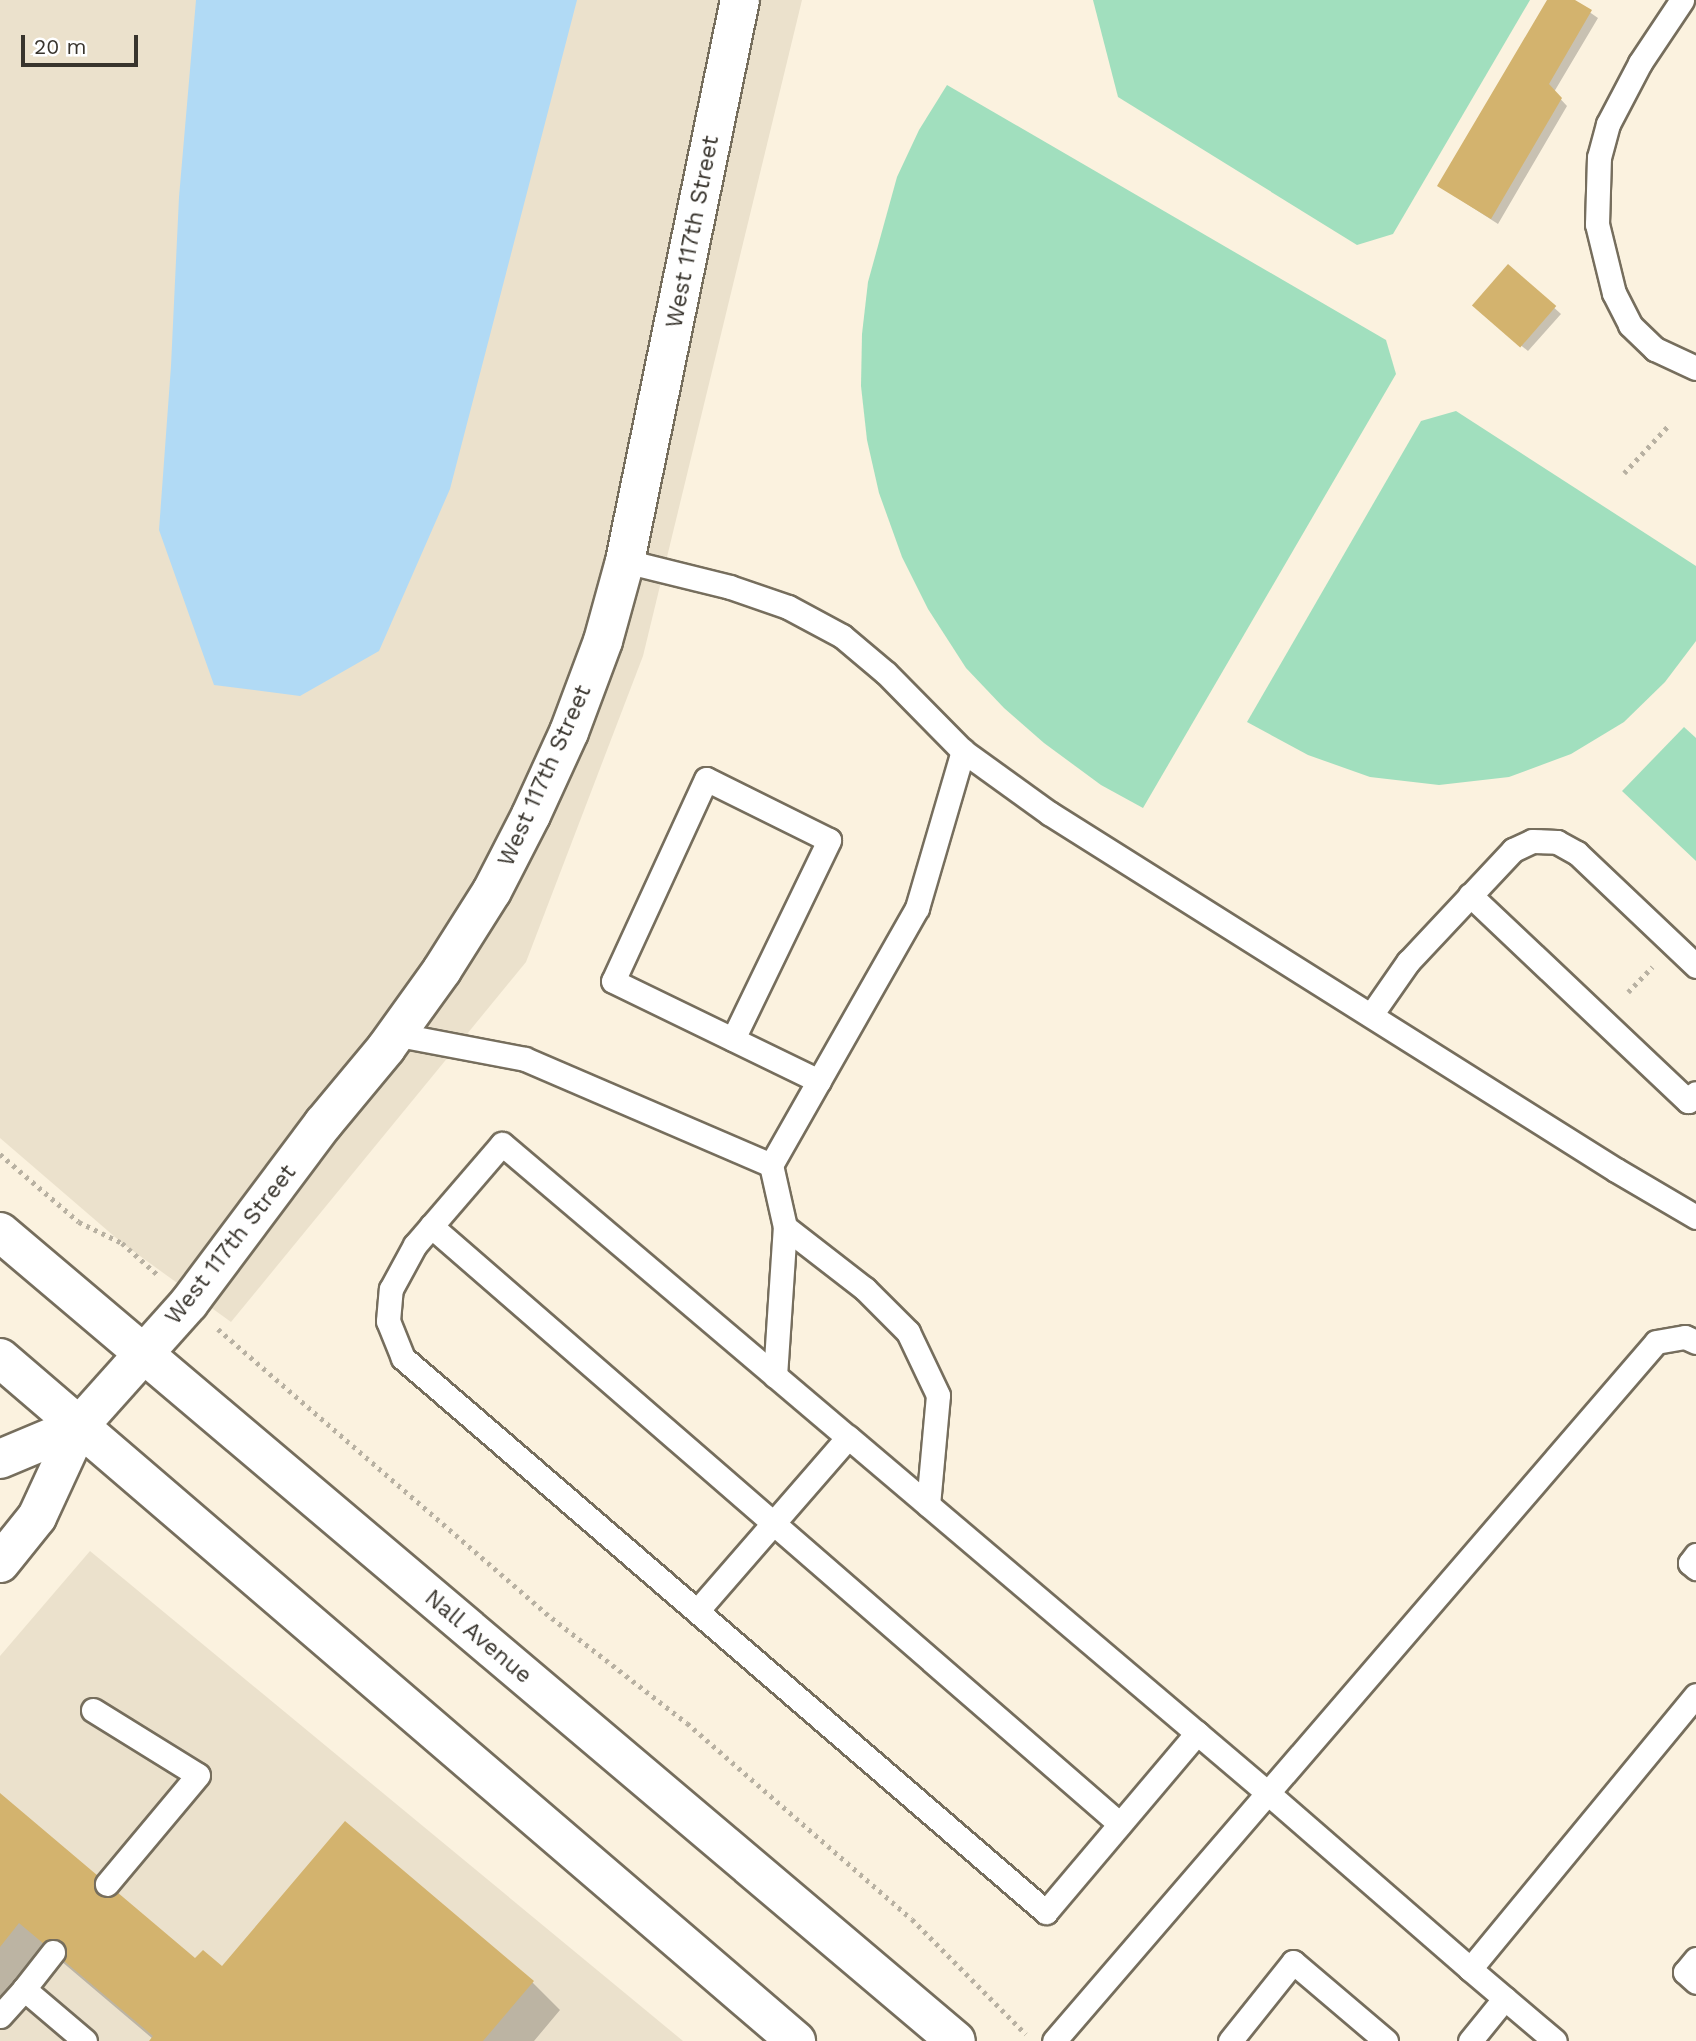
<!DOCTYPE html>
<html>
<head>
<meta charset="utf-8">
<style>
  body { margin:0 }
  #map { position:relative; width:1696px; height:2041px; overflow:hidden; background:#fbf2df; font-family:"Work Sans",sans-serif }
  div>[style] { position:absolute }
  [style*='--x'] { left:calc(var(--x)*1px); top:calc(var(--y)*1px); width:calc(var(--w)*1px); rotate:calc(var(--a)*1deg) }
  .commercial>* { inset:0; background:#ebe1cc }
  .green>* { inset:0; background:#a1dfbe }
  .water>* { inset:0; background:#b1daf5 }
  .shadow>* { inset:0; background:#0003 }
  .building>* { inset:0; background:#d3b36e; transform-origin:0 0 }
  .path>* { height:4.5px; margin-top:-2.25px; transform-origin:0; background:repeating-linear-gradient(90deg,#b8b1a2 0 3.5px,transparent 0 8.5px) }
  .roads { filter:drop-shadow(2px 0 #766e5d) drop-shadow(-2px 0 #766e5d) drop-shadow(0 2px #766e5d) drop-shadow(0 -2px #766e5d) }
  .lane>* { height:23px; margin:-11.5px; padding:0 11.5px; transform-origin:11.5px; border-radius:11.5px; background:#fff }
  .street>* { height:38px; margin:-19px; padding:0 19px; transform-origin:19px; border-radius:19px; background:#fff }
  .secondary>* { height:38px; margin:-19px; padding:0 19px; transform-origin:19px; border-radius:19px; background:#fff }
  span { translate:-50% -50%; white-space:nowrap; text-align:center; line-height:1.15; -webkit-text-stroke:7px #fff; paint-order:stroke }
  .street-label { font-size:23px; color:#38342d }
  .scale { position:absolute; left:21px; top:35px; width:117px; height:32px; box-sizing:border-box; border:4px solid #38342d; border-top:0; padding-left:9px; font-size:21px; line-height:24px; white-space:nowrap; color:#38342d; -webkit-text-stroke:5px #fff; paint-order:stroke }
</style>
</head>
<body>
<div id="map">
  <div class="commercial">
    <div style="clip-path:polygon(0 0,802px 0,643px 656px,526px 962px,231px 1322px,122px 1243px,0 1138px)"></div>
    <div style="clip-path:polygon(90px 1551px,683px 2041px,0 2041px,0 1656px)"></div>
  </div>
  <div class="green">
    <div style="clip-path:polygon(1093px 0,1530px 0,1393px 234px,1357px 245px,1118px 97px)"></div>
    <div style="clip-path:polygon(947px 85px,1386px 340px,1396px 374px,1143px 808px,1101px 785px,1044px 743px,1004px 708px,966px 668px,928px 609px,902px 557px,879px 493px,867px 440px,861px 386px,862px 334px,868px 282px,897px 177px,919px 130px)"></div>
    <div style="clip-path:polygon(1456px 411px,1696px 566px,1696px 641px,1665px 682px,1624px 722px,1571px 754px,1509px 777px,1439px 785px,1370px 777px,1308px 755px,1247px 722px,1421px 421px)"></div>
    <div style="clip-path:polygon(1684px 727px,1696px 738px,1696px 861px,1622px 791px)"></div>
  </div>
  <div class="water">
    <div style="clip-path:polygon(196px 0,577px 0,450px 489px,379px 651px,300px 696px,214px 685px,159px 530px,171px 366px,179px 197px)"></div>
  </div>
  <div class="shadow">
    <div style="clip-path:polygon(1549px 0,1572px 0,1598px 18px,1554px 92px,1567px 106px,1498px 224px,1439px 186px)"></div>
    <div style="clip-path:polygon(1508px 266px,1561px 314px,1528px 351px,1480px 312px)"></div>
    <div style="clip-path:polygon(0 1796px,195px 1961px,222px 1969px,532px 1982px,560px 2010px,534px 2041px,151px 2041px,153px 2039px,48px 1950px,0 2008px)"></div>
  </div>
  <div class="building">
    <div style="clip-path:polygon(1547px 0,1575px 0,1592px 10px,1549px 84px,1562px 98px,1491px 219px,1437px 186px)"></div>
    <div style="left:1508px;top:264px;width:64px;height:55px;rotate:41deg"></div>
    <div style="clip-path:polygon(0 1793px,195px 1958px,203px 1950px,222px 1966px,345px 1821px,534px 1981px,483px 2041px,149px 2041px,153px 2036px,19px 1923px,0 1947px)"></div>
  </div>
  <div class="path">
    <div style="--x:1624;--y:473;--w:64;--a:-46.9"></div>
    <div style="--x:1628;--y:992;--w:35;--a:-46"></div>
    <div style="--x:0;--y:1154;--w:104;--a:40.7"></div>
    <div style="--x:79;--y:1222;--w:48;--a:26"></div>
    <div style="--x:122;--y:1243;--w:50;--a:41.7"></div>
    <div style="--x:218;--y:1329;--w:442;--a:40.9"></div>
    <div style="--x:552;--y:1618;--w:171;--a:37.9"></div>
    <div style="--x:687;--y:1723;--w:298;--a:41.1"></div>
    <div style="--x:912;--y:1919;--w:162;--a:45.3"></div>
  </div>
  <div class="roads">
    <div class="lane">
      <div style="--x:1682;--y:0;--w:76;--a:123.7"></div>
      <div style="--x:1640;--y:63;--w:69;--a:117.7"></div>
      <div style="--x:1608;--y:124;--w:34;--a:105"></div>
      <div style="--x:1599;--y:157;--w:67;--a:91.7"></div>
      <div style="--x:1597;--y:224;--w:71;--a:76.2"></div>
      <div style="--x:1614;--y:293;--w:36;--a:63"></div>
      <div style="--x:1630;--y:325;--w:35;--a:44"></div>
      <div style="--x:1655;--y:349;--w:45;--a:24.9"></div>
      <div style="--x:625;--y:561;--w:108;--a:13.9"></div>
      <div style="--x:730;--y:587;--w:61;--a:19"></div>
      <div style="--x:788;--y:607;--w:61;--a:28.2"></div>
      <div style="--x:842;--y:636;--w:57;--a:40.1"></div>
      <div style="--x:886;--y:673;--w:110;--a:45.4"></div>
      <div style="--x:963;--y:751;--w:106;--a:35.8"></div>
      <div style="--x:1049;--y:813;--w:670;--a:32.2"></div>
      <div style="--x:1616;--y:1170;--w:93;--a:30.4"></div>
      <div style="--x:1470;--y:895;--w:300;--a:43.4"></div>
      <div style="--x:1688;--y:1101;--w:11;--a:-45"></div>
      <div style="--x:1371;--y:1015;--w:65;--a:-55.1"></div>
      <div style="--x:1408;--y:962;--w:154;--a:-46.8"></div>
      <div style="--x:1513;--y:850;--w:21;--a:-25"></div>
      <div style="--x:1532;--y:841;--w:25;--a:2"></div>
      <div style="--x:1557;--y:842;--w:23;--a:29"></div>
      <div style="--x:1577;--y:853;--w:164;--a:43.5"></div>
      <div style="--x:394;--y:1034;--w:133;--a:10.8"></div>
      <div style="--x:525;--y:1059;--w:268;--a:23.3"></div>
      <div style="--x:733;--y:1039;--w:221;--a:-64.2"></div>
      <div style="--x:829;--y:840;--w:137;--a:-153.6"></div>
      <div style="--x:706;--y:779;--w:222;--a:114.7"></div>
      <div style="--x:613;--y:981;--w:229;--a:25.9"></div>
      <div style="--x:431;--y:1226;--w:912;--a:40.96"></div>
      <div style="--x:775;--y:1376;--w:149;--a:-86.2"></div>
      <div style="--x:928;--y:1505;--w:110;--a:-84.8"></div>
      <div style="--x:938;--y:1395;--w:70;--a:-115.5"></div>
      <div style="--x:908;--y:1332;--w:61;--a:-135"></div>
      <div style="--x:865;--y:1289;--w:101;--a:-142.2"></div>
      <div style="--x:785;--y:1227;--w:64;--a:-102.7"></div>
      <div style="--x:771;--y:1165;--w:296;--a:-60.4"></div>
      <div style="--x:917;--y:908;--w:164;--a:-73.7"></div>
      <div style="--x:1696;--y:1555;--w:10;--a:127"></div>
      <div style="--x:1690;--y:1563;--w:8;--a:40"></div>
      <div style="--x:697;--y:1611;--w:230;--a:-49"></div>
      <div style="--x:93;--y:1710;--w:123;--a:31.8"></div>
      <div style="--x:198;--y:1775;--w:142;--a:129.9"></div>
      <div style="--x:1197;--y:1733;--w:234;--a:130.2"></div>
      <div style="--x:1046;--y:1912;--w:849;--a:-139.25"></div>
      <div style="--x:403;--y:1358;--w:40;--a:-112"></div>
      <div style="--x:388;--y:1321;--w:32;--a:-85"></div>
      <div style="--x:391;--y:1289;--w:50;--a:-61.4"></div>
      <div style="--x:415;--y:1245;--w:133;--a:-49.3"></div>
      <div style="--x:502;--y:1144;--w:453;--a:40.3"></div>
      <div style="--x:848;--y:1437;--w:458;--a:40.3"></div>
      <div style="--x:1197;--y:1733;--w:94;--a:40.3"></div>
      <div style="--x:1269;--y:1794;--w:267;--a:41"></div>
      <div style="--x:1470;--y:1969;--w:355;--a:-50.5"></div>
      <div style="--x:1696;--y:1959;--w:17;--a:130"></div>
      <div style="--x:1685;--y:1972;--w:15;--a:42"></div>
      <div style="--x:1470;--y:1969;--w:111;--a:40.3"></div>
      <div style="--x:24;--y:1989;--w:47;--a:-51.9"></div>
      <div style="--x:0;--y:2016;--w:36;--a:-48"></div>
      <div style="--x:24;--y:1989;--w:80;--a:40.4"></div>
      <div style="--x:1054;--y:2041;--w:922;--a:-49.26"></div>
      <div style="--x:1656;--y:1342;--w:29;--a:-10"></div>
      <div style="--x:1685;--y:1337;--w:12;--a:24"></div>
      <div style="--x:1230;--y:2041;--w:101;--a:-51.4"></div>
      <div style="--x:1293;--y:1962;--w:122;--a:40.3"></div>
      <div style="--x:1470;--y:2041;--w:55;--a:-50.9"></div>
    </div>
    <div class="street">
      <div style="--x:0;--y:1459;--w:86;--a:-22.7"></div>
      <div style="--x:0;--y:1563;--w:59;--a:-51.2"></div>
      <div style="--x:37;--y:1517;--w:100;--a:-65.2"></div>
      <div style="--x:79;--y:1426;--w:165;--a:-48.2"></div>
      <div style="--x:189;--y:1303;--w:224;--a:-53.2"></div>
      <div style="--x:323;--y:1124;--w:99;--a:-50.3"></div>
      <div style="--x:386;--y:1048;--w:96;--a:-54.3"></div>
      <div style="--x:442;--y:970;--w:93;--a:-57.7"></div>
      <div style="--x:492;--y:891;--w:85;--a:-62.8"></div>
      <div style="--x:531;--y:815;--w:91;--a:-65.4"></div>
      <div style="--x:569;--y:732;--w:97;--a:-69.5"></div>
      <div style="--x:603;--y:641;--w:83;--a:-74.6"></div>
      <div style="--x:625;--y:561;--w:573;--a:-78.42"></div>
    </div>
    <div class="secondary">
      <div style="--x:0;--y:1232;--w:1252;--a:40.24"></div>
      <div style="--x:0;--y:1358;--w:1049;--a:40.63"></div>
    </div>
  </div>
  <div class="street-label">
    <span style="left:693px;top:232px;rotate:-79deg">West 117th Street</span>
    <span style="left:545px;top:776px;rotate:-66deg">West 117th Street</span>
    <span style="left:231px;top:1245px;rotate:-52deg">West 117th Street</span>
    <span style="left:478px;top:1637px;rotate:40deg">Nall Avenue</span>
  </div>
  <div class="scale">20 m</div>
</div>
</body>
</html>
